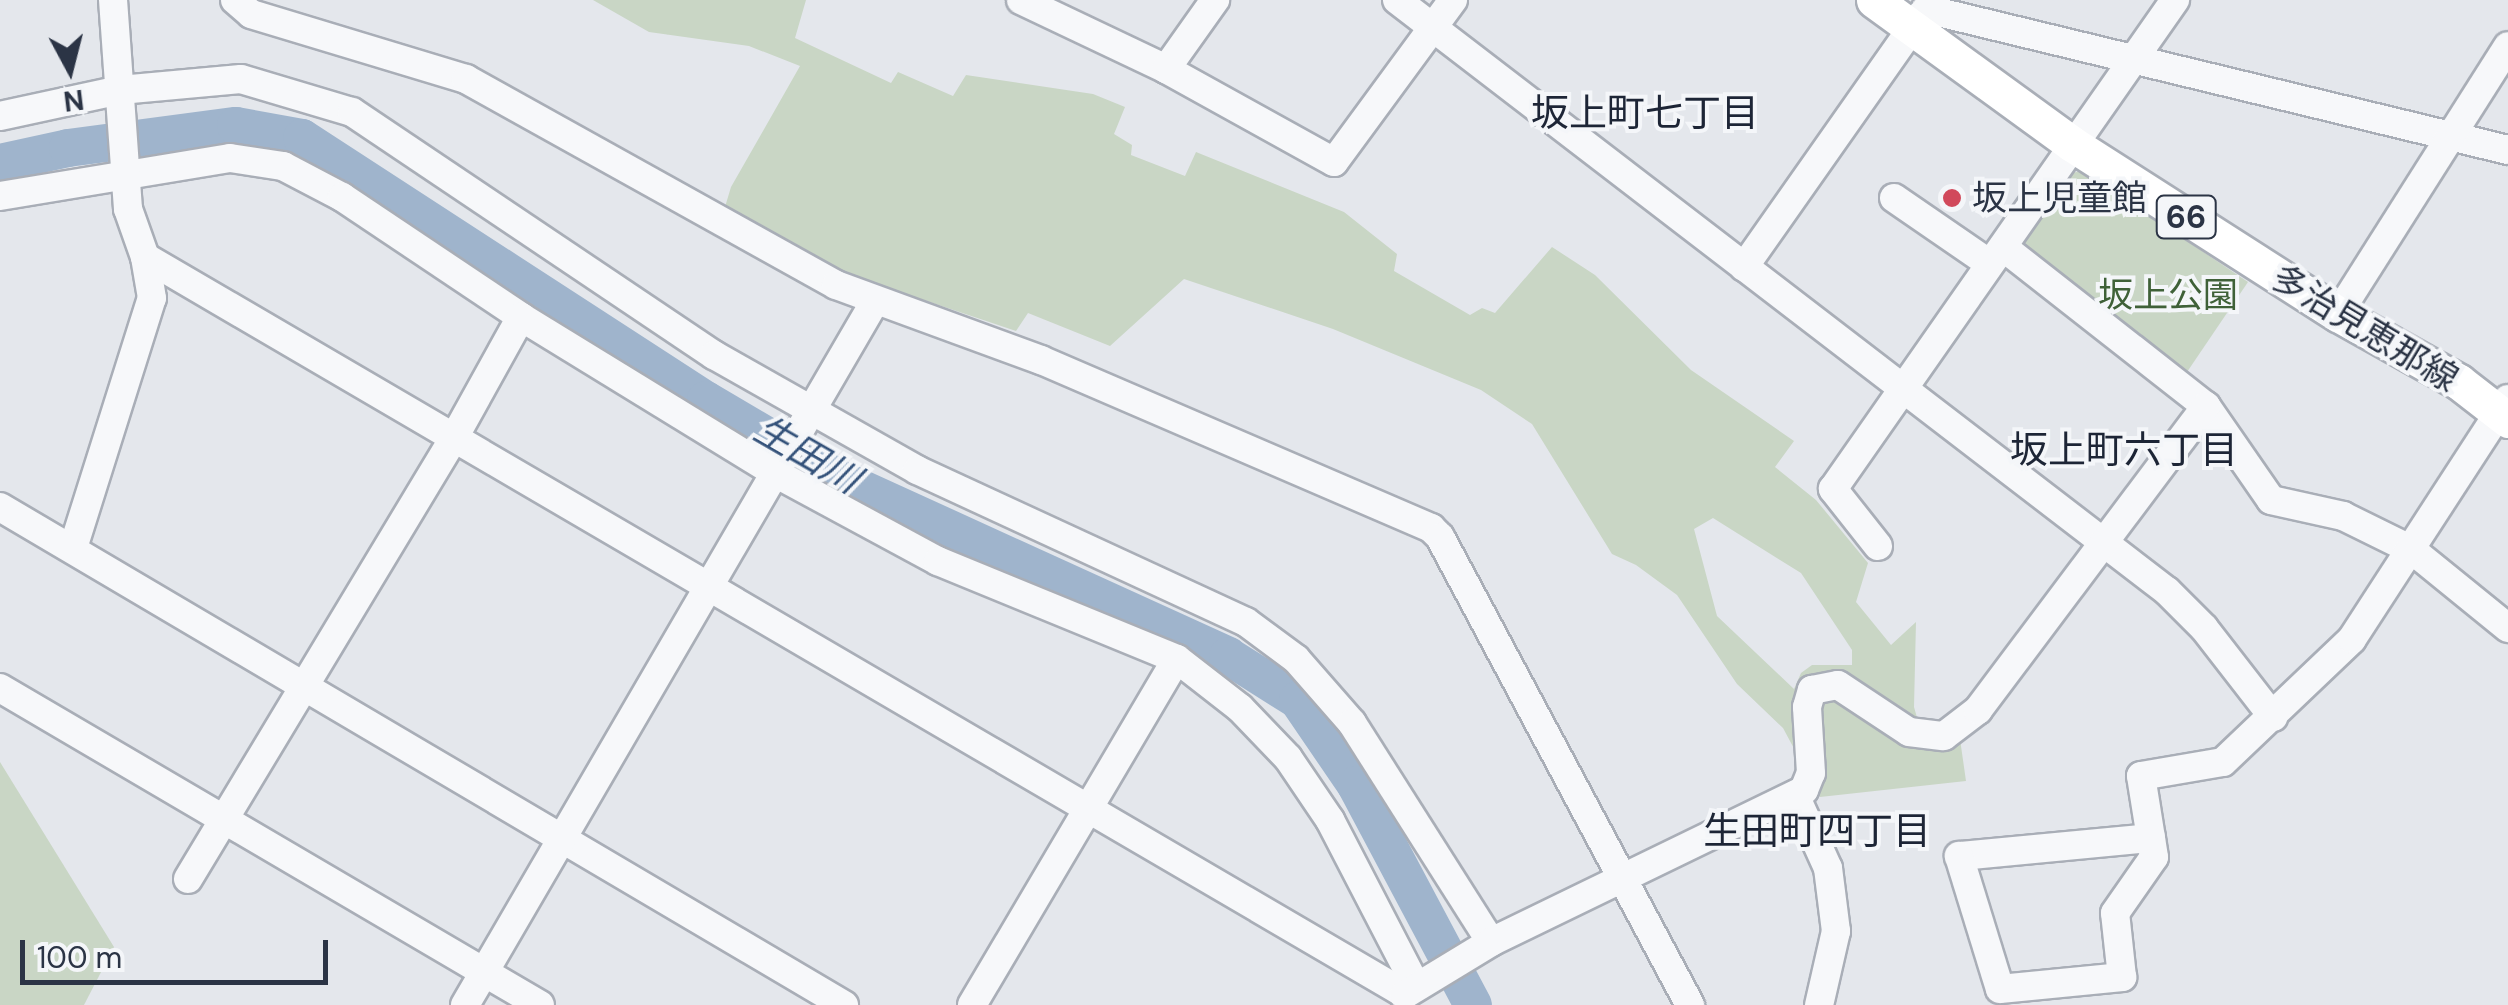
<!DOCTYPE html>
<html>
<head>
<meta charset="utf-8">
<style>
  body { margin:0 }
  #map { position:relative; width:2508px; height:1005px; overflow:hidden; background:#e4e7ec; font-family:"DM Sans","Noto Sans JP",sans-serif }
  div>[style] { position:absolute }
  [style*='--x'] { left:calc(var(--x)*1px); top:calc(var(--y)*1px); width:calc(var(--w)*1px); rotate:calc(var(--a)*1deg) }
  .green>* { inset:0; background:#c9d6c5 }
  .river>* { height:38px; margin:-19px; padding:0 19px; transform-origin:19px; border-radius:19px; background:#9fb4cc }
  .roads { filter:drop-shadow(2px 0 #a9aeb7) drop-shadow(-2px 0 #a9aeb7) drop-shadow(0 2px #a9aeb7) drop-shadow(0 -2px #a9aeb7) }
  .minor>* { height:28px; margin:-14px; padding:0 14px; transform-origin:14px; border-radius:14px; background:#f7f8fa }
  .major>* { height:35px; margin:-17.5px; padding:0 17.5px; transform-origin:17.5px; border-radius:17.5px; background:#fff }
  .dots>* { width:28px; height:28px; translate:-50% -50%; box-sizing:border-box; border:5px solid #f4f6f9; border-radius:50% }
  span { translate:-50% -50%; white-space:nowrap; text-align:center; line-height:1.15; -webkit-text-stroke:8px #f4f6f9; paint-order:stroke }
  .shield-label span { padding:2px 8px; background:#f4f6f9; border:2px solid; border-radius:8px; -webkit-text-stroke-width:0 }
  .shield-label { font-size:32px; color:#2b3445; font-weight:700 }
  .poi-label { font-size:35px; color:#2b3445 }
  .left { translate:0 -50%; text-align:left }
  .park-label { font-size:35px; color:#3f6138 }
  .street-label { font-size:35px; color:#2b3445 }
  .neighbourhood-label { font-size:38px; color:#1d2536 }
  .water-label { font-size:38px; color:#34527a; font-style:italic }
  .north { position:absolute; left:20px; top:20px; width:100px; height:100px; -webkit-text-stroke:8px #f4f6f9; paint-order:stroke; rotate:173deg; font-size:28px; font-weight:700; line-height:40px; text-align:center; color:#2b3445 }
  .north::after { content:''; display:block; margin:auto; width:35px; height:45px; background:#2b3445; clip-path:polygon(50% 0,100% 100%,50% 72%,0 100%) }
  .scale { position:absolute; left:20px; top:940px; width:308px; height:45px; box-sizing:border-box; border:5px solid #2b3445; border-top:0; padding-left:12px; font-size:30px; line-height:35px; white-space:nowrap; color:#2b3445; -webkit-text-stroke:8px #f4f6f9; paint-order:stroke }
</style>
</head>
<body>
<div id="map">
  <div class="green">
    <div style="clip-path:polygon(evenodd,593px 0,806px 0,795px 38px,891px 83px,898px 72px,953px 96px,966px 75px,1093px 94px,1125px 107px,1114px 134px,1132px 145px,1131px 155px,1185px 176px,1196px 152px,1344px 212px,1397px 254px,1394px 271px,1470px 315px,1482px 308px,1495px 313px,1552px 247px,1595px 275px,1691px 370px,1794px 441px,1775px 467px,1816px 500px,1868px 563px,1856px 602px,1891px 645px,1916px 622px,1914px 707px,1920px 728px,1957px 718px,1966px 781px,1820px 797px,1783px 728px,1737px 684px,1677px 595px,1636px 565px,1612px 554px,1532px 424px,1481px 390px,1333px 329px,1184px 279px,1110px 346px,1028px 313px,1016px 331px,894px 290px,848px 280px,725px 207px,731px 187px,800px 66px,749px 46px,649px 32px,593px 0,1713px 518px,1801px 573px,1852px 650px,1852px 665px,1812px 665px,1801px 673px,1794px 689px,1717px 616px,1694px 529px,1713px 518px)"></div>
    <div style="clip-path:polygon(2083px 171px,2248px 282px,2185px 375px,2016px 244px,2059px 175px)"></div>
    <div style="clip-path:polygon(0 762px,114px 947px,84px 1005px,0 1005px)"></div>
  </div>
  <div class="river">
    <div style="--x:0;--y:163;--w:70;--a:-12.4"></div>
    <div style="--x:68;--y:148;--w:169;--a:-7.5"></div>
    <div style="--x:236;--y:126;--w:67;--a:10.3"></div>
    <div style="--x:302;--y:138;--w:482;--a:33"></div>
    <div style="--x:706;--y:400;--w:153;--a:30.6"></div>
    <div style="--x:838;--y:478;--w:429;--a:24.5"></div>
    <div style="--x:1228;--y:656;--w:83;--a:32.2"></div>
    <div style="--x:1298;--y:700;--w:103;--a:55.7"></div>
    <div style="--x:1356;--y:785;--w:249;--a:62"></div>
  </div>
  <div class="roads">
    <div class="minor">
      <div style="--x:235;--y:0;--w:21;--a:41"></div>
      <div style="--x:251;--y:14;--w:225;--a:16.8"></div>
      <div style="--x:466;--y:79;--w:423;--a:29.1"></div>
      <div style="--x:836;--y:285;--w:218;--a:20.1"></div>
      <div style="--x:1041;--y:360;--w:425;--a:23.3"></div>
      <div style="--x:1431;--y:528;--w:13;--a:45"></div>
      <div style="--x:1440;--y:537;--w:531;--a:61.89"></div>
      <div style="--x:1021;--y:0;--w:161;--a:25.4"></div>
      <div style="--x:1166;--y:69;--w:192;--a:29"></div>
      <div style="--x:1334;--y:162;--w:201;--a:-53.7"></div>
      <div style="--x:1397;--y:0;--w:971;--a:37.51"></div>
      <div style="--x:2167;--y:591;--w:52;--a:45"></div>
      <div style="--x:2204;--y:628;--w:113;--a:52.2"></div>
      <div style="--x:1926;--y:9;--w:599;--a:13.62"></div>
      <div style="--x:1166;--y:69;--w:85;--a:-54.6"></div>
      <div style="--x:0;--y:116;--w:123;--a:-12.2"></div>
      <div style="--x:120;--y:90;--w:121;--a:-5.2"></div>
      <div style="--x:241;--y:79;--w:116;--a:16.6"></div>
      <div style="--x:352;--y:112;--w:436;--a:33.9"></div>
      <div style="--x:714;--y:355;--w:233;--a:29.5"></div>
      <div style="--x:917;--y:470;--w:362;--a:24.8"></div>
      <div style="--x:1246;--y:622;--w:62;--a:36.5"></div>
      <div style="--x:1296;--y:659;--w:85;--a:48.8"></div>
      <div style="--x:1352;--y:723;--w:259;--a:57.6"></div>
      <div style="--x:0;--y:196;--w:233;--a:-9.4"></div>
      <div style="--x:230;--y:158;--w:54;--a:8.6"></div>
      <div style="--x:283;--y:166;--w:67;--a:27.7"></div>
      <div style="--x:342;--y:197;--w:216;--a:33.8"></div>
      <div style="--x:521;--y:317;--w:300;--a:31.5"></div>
      <div style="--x:777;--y:474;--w:183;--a:28.4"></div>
      <div style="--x:938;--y:561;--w:258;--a:22.3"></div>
      <div style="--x:1177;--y:659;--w:80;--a:37.9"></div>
      <div style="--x:1240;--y:708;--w:69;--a:46.2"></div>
      <div style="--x:1288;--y:758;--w:75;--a:55.9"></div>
      <div style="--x:1330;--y:820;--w:185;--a:62.6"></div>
      <div style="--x:1894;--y:198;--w:116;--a:34.5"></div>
      <div style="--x:2003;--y:247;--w:258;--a:38.1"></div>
      <div style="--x:2206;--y:406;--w:114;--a:55.3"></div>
      <div style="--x:2271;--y:500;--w:74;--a:12.5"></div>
      <div style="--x:2343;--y:516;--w:77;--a:26.2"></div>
      <div style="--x:2412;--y:550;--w:124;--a:39.1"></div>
      <div style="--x:145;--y:257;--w:1460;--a:30.32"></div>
      <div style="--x:1744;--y:267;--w:309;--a:-54.9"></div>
      <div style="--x:2338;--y:314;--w:317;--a:-57.6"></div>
      <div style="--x:0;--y:507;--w:980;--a:30.54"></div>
      <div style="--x:1878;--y:546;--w:73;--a:-128.3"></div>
      <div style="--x:1833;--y:489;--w:597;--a:-55.03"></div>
      <div style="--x:73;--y:548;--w:262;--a:-72.5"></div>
      <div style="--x:152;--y:298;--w:42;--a:-99.7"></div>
      <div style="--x:145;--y:257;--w:51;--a:-109.5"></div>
      <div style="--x:128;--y:209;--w:210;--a:-94.1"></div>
      <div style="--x:0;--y:688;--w:626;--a:30.41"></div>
      <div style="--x:1795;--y:795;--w:80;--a:65.7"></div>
      <div style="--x:1828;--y:868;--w:64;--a:82.8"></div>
      <div style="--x:1836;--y:931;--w:76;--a:102.9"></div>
      <div style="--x:2151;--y:838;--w:193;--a:174.6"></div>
      <div style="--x:1959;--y:856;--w:139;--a:72.9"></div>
      <div style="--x:2000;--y:989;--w:123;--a:-5.6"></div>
      <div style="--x:2122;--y:977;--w:64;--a:-96.2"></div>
      <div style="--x:2115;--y:913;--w:68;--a:-55.1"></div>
      <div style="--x:2154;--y:857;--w:82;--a:-99.1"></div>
      <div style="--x:2141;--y:776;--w:83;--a:-9.7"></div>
      <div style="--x:2223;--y:762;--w:178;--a:-43.6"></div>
      <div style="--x:2352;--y:639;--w:286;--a:-57"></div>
      <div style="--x:188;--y:879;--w:517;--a:-58.92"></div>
      <div style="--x:455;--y:436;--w:136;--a:-61"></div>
      <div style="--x:1404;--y:995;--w:102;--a:-31.3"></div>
      <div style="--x:1491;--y:942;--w:348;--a:-25.9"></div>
      <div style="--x:1804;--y:790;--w:18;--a:-68"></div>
      <div style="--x:1811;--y:773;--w:66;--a:-93.5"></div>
      <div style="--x:1807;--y:707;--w:18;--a:-74"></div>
      <div style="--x:1812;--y:690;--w:26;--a:-11"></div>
      <div style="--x:1838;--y:685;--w:85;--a:33.5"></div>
      <div style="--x:1909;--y:732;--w:35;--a:7"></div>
      <div style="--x:1944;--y:736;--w:43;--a:-37.4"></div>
      <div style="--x:1978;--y:710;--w:380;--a:-53.1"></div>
      <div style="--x:465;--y:1005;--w:815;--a:-59.78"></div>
      <div style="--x:972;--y:1005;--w:402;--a:-59.4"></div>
    </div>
    <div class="major">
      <div style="--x:1874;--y:0;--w:245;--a:36"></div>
      <div style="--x:2072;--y:144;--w:316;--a:32.6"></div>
      <div style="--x:2338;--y:314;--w:139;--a:29.3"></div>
      <div style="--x:2459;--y:382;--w:62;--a:37.8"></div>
    </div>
  </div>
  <div class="dots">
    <div style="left:1952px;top:198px;background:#d1495b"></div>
  </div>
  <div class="shield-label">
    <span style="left:2186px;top:217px">66</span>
  </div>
  <div class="poi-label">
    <span class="left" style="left:1972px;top:198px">坂上児童館</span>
  </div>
  <div class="park-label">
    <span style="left:2168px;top:295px">坂上公園</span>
  </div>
  <div class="street-label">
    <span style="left:2365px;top:328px;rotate:31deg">多治見恵那線</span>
  </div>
  <div class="neighbourhood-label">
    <span style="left:1645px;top:114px">坂上町七丁目</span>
    <span style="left:2124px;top:451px">坂上町六丁目</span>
    <span style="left:1817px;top:832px">生田町四丁目</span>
  </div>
  <div class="water-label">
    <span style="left:807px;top:455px;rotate:30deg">生田川</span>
  </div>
  <div class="north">N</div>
  <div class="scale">100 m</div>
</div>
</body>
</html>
